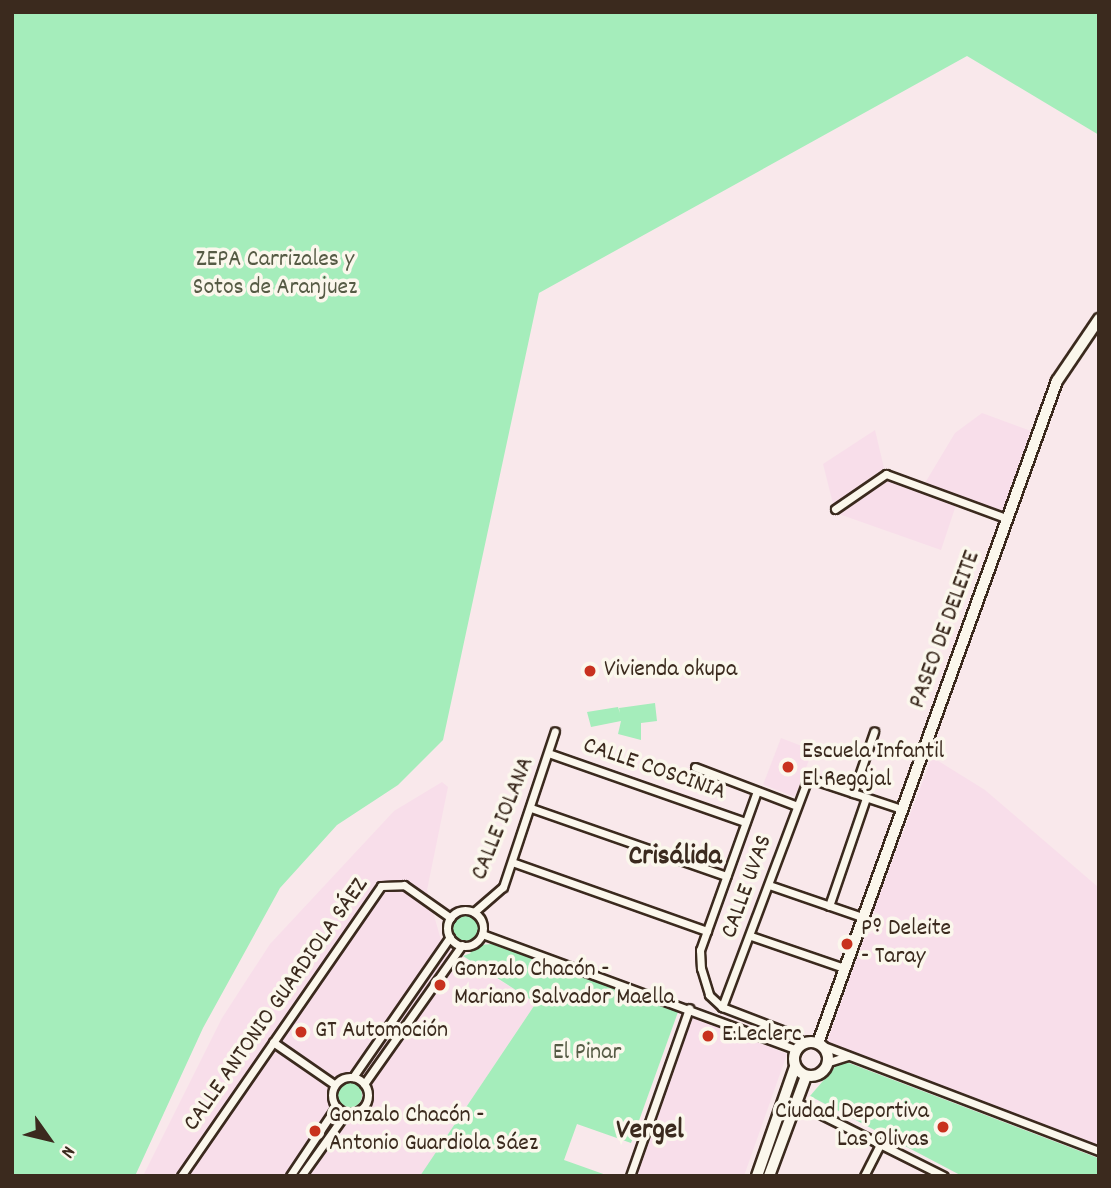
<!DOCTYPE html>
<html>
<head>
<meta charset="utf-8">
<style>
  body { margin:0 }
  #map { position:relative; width:1111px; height:1188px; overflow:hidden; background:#f9e8eb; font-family:Dekko,sans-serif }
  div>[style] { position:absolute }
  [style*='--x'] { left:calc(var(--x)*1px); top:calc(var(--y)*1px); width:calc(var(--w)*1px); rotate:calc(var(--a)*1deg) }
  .built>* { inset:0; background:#f8deea; transform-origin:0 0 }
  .green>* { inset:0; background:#a5edbb }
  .round { border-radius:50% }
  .roads { filter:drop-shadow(2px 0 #3b2a1e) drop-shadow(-2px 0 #3b2a1e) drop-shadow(0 2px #3b2a1e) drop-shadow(0 -2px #3b2a1e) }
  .minor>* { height:7px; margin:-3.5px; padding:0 3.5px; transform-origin:3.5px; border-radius:3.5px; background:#fbf7ec }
  .minor>.ring { margin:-3.5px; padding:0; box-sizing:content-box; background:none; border:7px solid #fbf7ec; border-radius:50% }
  .secondary>* { height:10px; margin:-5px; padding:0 5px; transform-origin:5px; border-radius:5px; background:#fbf7ec }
  .secondary>.ring { margin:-5px; padding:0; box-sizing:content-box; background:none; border:10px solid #fbf7ec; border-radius:50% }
  .dots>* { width:19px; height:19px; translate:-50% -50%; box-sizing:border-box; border:4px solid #fbf7ec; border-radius:50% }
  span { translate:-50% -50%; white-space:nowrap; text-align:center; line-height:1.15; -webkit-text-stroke:7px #fbf7ec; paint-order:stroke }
  .park-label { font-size:24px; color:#565b45 }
  .street-label { font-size:24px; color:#3b2a1e }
  .poi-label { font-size:24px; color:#3b2a1e }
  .left { translate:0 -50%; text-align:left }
  .right { translate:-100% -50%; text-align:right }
  .quarter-label { font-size:28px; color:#3b2a1e; font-weight:700 }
  .frame { position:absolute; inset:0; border:14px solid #3b2a1e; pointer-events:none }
  .north { position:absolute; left:14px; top:1104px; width:70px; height:70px; -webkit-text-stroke:5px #fbf7ec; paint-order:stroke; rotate:124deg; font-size:19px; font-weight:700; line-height:28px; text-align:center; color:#3b2a1e }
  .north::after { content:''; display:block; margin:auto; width:24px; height:32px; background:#3b2a1e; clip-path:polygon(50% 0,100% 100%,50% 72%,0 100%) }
</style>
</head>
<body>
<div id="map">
  <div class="built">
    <div style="clip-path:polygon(982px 413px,1031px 431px,1005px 513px,925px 483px,955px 433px)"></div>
    <div style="clip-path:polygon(875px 430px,884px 468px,833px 504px,823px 464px)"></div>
    <div style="clip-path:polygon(889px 479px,956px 505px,941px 550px,836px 513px)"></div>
    <div style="left:781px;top:738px;width:34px;height:50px;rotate:21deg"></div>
    <div style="clip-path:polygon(932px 757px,985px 790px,1098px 887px,1099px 1146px,827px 1042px,865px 935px,873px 933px,880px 914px,873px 911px)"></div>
    <div style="clip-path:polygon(442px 782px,448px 787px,427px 890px,442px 944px,536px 1003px,420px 1176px,143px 1176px,222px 1018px,270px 944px,394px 811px)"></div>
    <div style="clip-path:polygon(692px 1016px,787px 1054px,744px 1176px,635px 1176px)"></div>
  </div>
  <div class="green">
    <div style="clip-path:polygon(12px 12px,1099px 12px,1099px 135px,967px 56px,539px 293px,443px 740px,398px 785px,337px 825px,280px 888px,203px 1028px,135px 1176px,12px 1176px)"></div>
    <div style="clip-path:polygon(655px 703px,657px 721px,641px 723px,641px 740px,618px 734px,621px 721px,591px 727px,587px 712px,618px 707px,620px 713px,619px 708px)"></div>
    <div class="round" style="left:452px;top:915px;width:26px;height:26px"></div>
    <div style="clip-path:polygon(492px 944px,678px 1012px,631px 1143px,577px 1124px,564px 1160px,609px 1176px,420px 1176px,536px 1003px,463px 956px,471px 953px,465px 946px)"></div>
    <div style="clip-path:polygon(841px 1060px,1098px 1158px,1099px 1176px,962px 1176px,810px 1096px)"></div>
    <div class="round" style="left:336px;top:1082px;width:26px;height:26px"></div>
  </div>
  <div class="roads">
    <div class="minor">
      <div style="--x:835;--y:509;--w:62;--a:-34.5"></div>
      <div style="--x:886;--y:474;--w:130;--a:20.2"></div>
      <div style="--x:551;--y:754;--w:206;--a:19.3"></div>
      <div style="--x:695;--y:767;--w:109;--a:20.9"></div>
      <div style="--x:757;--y:791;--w:169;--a:109.7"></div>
      <div style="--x:700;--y:950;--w:18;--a:87"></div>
      <div style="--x:701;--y:968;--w:28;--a:73"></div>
      <div style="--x:709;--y:995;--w:18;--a:43"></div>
      <div style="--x:722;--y:1007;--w:78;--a:21"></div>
      <div style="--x:795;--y:1035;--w:12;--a:48"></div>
      <div style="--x:853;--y:793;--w:65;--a:-71"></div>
      <div style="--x:531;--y:808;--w:207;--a:19.2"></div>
      <div style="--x:512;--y:862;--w:207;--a:19.5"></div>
      <div style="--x:769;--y:885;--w:98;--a:19"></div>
      <div style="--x:829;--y:906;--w:114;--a:-71.1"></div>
      <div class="ring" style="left:447px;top:910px;width:29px;height:29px"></div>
      <div style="--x:474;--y:912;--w:38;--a:-41"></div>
      <div style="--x:503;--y:887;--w:164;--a:-71.6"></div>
      <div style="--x:482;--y:934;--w:336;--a:20.2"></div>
      <div style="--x:751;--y:936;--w:98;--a:19"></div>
      <div style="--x:722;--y:1007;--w:245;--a:-69.4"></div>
      <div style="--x:808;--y:778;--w:98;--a:18.4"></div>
      <div style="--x:273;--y:1042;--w:75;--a:34.7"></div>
      <div style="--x:821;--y:1045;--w:298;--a:20.9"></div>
      <div style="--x:829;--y:1062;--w:20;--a:-18"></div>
      <div style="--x:353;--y:1077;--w:170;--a:-55.3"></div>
      <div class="ring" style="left:332px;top:1077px;width:29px;height:29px"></div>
      <div style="--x:364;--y:1084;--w:170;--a:-54.8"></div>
      <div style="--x:796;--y:1102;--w:165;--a:26.6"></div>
      <div style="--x:181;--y:1176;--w:352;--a:-55.4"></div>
      <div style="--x:381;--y:886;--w:23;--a:-2"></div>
      <div style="--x:404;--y:885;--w:57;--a:35.1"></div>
      <div style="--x:290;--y:1176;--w:83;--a:-56.3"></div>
      <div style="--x:301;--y:1176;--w:77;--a:-54.5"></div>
      <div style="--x:630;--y:1176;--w:178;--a:-70.6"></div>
      <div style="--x:864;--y:1176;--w:36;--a:-63"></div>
    </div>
    <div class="secondary">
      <div class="ring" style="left:794px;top:1042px;width:24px;height:24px"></div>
      <div style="--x:818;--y:1043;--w:704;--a:-70.15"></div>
      <div style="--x:1057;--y:381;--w:75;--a:-55.9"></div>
      <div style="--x:757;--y:1176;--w:115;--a:-70.8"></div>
      <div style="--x:769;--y:1176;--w:107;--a:-69.7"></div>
    </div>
  </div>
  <div class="dots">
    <div style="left:590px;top:671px;background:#c8321e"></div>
    <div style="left:788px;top:767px;background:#c8321e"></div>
    <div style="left:847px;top:944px;background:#c8321e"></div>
    <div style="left:440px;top:985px;background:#c8321e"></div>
    <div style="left:301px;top:1032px;background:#c8321e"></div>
    <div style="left:708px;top:1036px;background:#c8321e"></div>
    <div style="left:943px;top:1127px;background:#c8321e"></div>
    <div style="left:315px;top:1131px;background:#c8321e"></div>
  </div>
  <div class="park-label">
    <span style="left:275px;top:275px">ZEPA Carrizales y<br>Sotos de Aranjuez</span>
    <span style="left:587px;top:1054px">El Pinar</span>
  </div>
  <div class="street-label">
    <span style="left:946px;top:630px;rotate:-70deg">PASEO DE DELEITE</span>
    <span style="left:654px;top:770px;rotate:19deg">CALLE COSCINIA</span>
    <span style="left:504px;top:819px;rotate:-68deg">CALLE IOLANA</span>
    <span style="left:748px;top:887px;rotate:-70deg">CALLE UVAS</span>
    <span style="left:277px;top:1005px;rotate:-55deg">CALLE ANTONIO GUARDIOLA SÁEZ</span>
  </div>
  <div class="poi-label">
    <span class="left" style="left:604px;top:671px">Vivienda okupa</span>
    <span class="left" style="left:802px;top:767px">Escuela Infantil<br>El Regajal</span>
    <span class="left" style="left:861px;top:944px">Pº Deleite<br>- Taray</span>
    <span class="left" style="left:454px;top:985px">Gonzalo Chacón -<br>Mariano Salvador Maella</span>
    <span class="left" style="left:315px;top:1032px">GT Automoción</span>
    <span class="left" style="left:722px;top:1036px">E.Leclerc</span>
    <span class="right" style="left:929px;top:1127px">Ciudad Deportiva<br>Las Olivas</span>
    <span class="left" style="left:329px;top:1131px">Gonzalo Chacón -<br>Antonio Guardiola Sáez</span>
  </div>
  <div class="quarter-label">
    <span style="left:675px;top:858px">Crisálida</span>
    <span style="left:650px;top:1132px">Vergel</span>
  </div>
  <div class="frame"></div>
  <div class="north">N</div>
</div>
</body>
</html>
